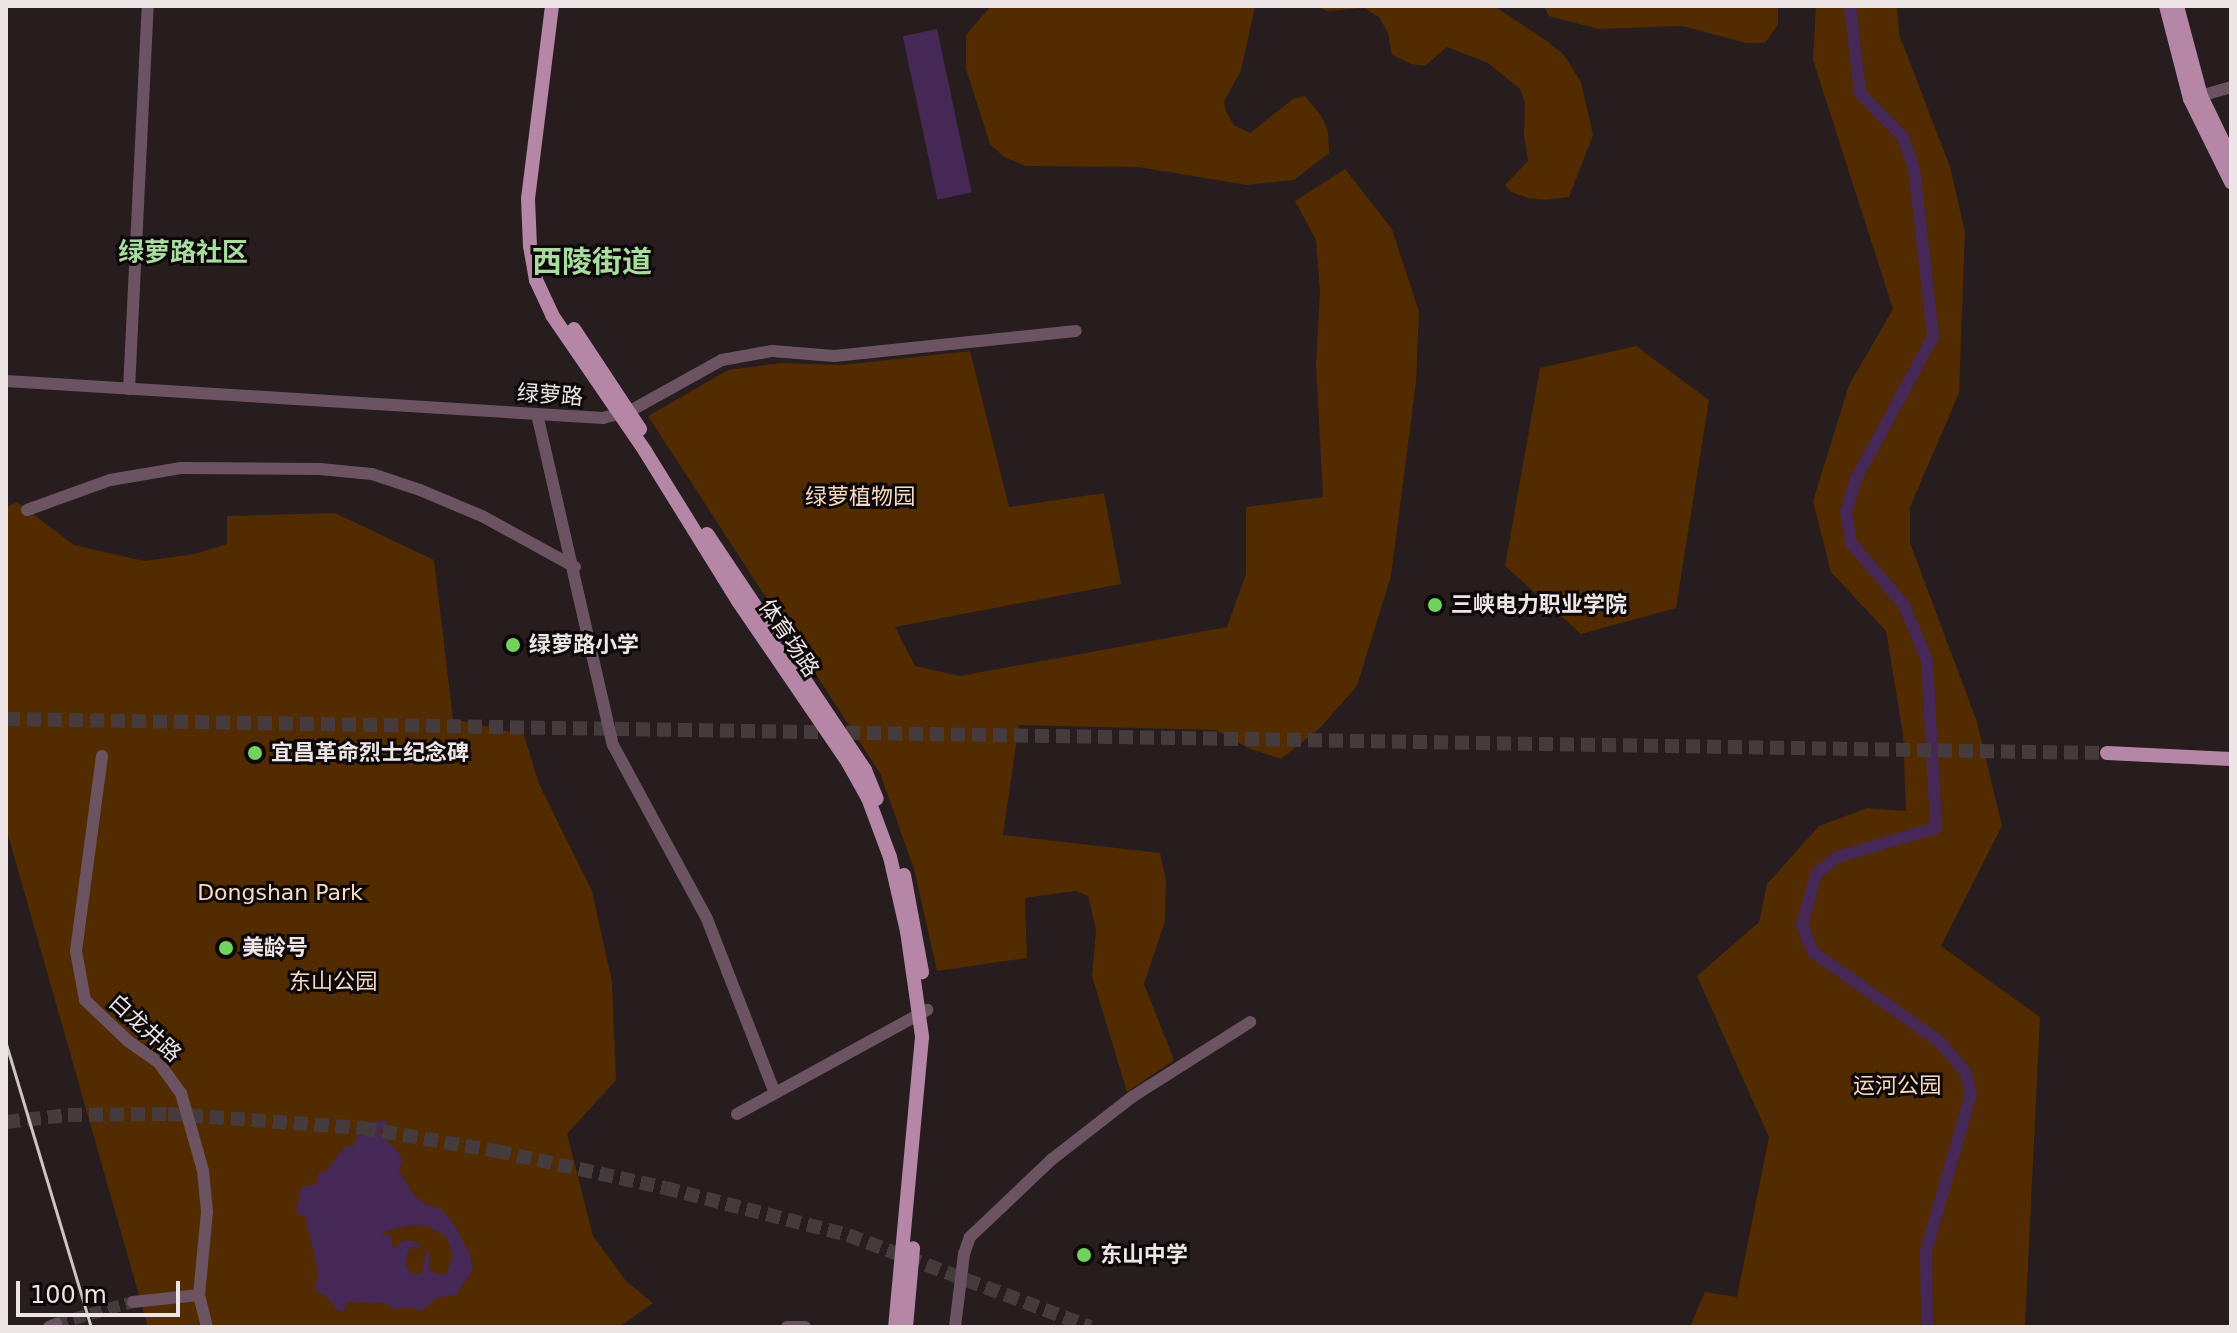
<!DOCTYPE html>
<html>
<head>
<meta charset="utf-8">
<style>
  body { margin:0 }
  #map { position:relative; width:2237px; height:1333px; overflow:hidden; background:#271c1e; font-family:"DejaVu Sans","Noto Sans SC",sans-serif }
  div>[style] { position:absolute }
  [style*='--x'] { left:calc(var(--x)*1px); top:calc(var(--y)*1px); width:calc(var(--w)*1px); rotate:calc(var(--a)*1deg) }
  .green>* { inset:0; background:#522b01 }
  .water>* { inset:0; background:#462856; transform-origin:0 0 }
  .canal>* { height:12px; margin:-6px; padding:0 6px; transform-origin:6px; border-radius:6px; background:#462856 }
  .minor-tunnel>* { height:12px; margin-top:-6px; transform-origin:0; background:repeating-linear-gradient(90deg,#453a3c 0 12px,transparent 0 18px) }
  .major-tunnel>* { height:14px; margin-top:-7px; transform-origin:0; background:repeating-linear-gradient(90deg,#453a3c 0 14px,transparent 0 21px) }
  .minor>* { height:12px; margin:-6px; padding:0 6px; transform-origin:6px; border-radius:6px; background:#6b5362 }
  .major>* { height:14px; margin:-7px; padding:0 7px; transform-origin:7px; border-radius:7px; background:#b686a6 }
  .rail>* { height:3px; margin:-1.5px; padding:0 1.5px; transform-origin:1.5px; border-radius:1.5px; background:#ccc4c5 }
  .dots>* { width:22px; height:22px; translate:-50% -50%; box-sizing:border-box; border:4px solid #0d0809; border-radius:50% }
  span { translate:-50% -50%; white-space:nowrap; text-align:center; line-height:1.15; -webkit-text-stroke:6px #0d0809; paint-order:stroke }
  .street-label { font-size:22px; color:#ece4e5 }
  .park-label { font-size:22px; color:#f8dac2 }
  .poi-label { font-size:22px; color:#ece4e5; font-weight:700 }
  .left { translate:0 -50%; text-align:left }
  .quarter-label { font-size:26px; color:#a9dd9f; font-weight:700 }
  .district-label { font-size:30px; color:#a9dd9f; font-weight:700 }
  .frame { position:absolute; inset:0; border:8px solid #ece4e5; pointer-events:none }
  .scale { position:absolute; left:16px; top:1281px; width:164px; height:36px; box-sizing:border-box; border:4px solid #ece4e5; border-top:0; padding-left:10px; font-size:24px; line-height:28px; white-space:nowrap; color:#ece4e5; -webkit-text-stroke:6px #0d0809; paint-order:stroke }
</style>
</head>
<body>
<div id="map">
  <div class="green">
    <div style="clip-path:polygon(991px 6px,1255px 6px,1241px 71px,1224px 101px,1226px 112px,1234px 125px,1250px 133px,1293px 99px,1305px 96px,1322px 117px,1328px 132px,1329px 153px,1294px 180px,1247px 185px,1138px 167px,1026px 166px,1004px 157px,990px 144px,966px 69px,966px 35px)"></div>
    <div style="clip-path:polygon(1315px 6px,1494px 6px,1547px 41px,1564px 55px,1581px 82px,1593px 135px,1569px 197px,1545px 200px,1528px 198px,1511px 192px,1505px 185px,1528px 161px,1524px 133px,1525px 103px,1520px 89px,1488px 63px,1447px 47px,1425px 66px,1412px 64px,1392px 55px,1388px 33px,1379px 17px,1364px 8px,1327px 11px)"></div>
    <div style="clip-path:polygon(1544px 6px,1778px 6px,1778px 24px,1765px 43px,1746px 43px,1682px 26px,1598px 29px,1549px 16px)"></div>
    <div style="clip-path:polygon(1816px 6px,1897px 6px,1899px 34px,1950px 167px,1965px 232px,1959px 393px,1910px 507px,1910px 543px,1977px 722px,2002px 826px,1941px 946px,2040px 1017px,2025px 1327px,1690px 1327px,1705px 1292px,1737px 1297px,1769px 1137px,1697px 976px,1759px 922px,1767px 884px,1819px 826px,1867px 808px,1906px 811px,1903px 734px,1886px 631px,1831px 572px,1813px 501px,1849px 385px,1893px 309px,1813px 60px)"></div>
    <div style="clip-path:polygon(1345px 169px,1392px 229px,1419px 312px,1416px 382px,1391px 576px,1357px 686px,1319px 729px,1281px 759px,1248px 748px,1216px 730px,1019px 725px,1003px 835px,1160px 853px,1166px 880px,1165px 921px,1144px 984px,1174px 1060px,1127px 1092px,1092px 976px,1096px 930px,1088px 896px,1075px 891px,1025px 898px,1027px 958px,937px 971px,914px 869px,880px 773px,648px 416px,728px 370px,781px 363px,842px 365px,970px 351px,1009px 507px,1104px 493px,1121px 584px,895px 627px,915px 666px,960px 676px,1227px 627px,1246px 574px,1246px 507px,1323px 497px,1316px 366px,1320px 292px,1316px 240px,1295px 201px)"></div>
    <div style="clip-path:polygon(1636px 346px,1709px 400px,1676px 608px,1581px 634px,1505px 566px,1540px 368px)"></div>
    <div style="clip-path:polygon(17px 502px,74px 545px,144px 561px,195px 554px,227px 544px,227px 516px,335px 513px,434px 560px,453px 719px,524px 735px,539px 784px,592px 891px,612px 982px,616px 1080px,567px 1134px,593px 1236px,626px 1281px,653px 1303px,619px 1327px,148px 1327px,6px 828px,6px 507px)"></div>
  </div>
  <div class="water">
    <div style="left:937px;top:29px;width:167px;height:35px;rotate:78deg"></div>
    <div style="clip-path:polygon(evenodd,385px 1120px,388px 1125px,379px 1132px,399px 1153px,402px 1161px,399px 1171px,414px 1195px,425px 1204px,441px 1209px,454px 1224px,470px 1254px,473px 1270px,456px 1295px,437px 1298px,421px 1311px,410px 1307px,391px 1309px,386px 1303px,347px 1302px,344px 1312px,337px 1310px,327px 1297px,315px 1290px,318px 1273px,314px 1254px,305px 1216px,296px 1213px,301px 1187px,316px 1184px,319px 1172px,326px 1172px,344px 1147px,353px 1146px,364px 1124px,385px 1120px,409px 1225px,427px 1226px,446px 1236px,453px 1254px,447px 1273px,440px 1275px,429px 1271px,429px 1253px,415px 1241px,404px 1240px,393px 1249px,392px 1237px,381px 1233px,409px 1225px,385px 1120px,412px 1247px,422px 1247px,426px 1254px,421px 1274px,410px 1273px,406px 1265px,407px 1253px,412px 1247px)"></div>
  </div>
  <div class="canal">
    <div style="--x:1850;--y:6;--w:88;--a:83.4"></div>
    <div style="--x:1860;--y:93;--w:62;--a:45.7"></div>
    <div style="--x:1903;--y:137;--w:34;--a:71"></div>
    <div style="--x:1914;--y:169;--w:169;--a:83.5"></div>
    <div style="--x:1933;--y:337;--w:162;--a:118.5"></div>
    <div style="--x:1856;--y:479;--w:34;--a:107"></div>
    <div style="--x:1846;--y:511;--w:32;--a:81"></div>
    <div style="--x:1851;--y:543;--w:82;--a:49.5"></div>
    <div style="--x:1904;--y:605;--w:60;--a:67.3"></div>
    <div style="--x:1927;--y:660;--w:168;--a:86.9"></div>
    <div style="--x:1936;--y:828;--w:103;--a:163.7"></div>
    <div style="--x:1837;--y:857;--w:27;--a:141"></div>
    <div style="--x:1816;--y:874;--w:53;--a:105.4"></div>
    <div style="--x:1802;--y:925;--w:29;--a:68"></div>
    <div style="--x:1813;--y:952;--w:156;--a:35.3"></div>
    <div style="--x:1940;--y:1042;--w:40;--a:50"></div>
    <div style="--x:1966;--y:1073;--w:22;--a:77"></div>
    <div style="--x:1971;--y:1094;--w:163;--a:106"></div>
    <div style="--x:1926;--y:1251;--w:76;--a:89.2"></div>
  </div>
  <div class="minor-tunnel">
    <div style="--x:56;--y:1324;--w:80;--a:-15.9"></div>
  </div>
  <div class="major-tunnel">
    <div style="--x:6;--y:719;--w:2101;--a:0.93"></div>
    <div style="--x:6;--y:1122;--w:62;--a:-6.4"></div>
    <div style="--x:68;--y:1115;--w:100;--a:-0.6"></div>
    <div style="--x:168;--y:1114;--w:195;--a:4.1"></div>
    <div style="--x:362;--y:1128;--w:137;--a:9.7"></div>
    <div style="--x:497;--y:1151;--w:172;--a:12.4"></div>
    <div style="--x:665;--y:1188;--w:189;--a:14.4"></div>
    <div style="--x:848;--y:1235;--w:259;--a:20.8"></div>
  </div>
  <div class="minor">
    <div style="--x:2193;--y:98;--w:40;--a:-16"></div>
    <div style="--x:6;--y:381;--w:598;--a:3.55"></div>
    <div style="--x:603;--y:418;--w:28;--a:-15"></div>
    <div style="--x:630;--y:411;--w:105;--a:-29"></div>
    <div style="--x:722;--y:360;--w:51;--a:-10.2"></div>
    <div style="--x:772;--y:351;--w:62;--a:4.6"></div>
    <div style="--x:834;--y:356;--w:243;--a:-5.9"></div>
    <div style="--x:129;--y:389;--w:383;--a:-87.2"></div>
    <div style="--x:537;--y:414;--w:340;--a:77.1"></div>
    <div style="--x:613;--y:745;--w:198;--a:61.6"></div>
    <div style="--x:707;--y:919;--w:187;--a:68.7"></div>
    <div style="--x:27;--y:510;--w:88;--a:-19.9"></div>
    <div style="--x:110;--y:480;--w:72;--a:-9.6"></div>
    <div style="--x:181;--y:468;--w:139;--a:0.4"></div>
    <div style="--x:320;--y:469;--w:52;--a:5.5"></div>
    <div style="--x:372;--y:474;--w:51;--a:18.4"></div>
    <div style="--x:420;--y:490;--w:67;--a:22.8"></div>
    <div style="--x:482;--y:516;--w:106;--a:28.7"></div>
    <div style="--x:102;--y:756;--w:197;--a:97.6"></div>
    <div style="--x:76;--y:951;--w:50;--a:79.6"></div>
    <div style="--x:85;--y:1000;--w:59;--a:43.6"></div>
    <div style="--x:128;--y:1041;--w:38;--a:35"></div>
    <div style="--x:159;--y:1063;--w:37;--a:54"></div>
    <div style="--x:181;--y:1093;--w:81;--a:74.2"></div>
    <div style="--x:203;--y:1171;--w:41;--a:84.4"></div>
    <div style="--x:207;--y:1212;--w:83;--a:95.5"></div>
    <div style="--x:199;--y:1295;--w:33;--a:76"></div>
    <div style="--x:737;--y:1114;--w:217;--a:-28.7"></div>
    <div style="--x:133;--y:1302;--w:66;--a:-6.1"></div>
    <div style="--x:49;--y:1327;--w:8;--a:-23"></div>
    <div style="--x:787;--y:1327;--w:18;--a:0"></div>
    <div style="--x:955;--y:1327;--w:74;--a:-83"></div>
    <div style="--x:964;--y:1254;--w:18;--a:-71"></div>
    <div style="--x:970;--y:1237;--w:112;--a:-43.5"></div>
    <div style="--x:1051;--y:1160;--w:103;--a:-37.9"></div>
    <div style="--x:1132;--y:1097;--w:140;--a:-32.4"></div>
  </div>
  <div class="major">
    <div style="--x:552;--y:6;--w:194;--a:97.1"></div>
    <div style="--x:528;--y:199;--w:47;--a:87.6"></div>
    <div style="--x:530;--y:246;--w:35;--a:80"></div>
    <div style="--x:536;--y:280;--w:38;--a:65"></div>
    <div style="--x:552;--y:315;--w:165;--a:55.6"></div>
    <div style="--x:645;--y:451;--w:176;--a:58.2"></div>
    <div style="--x:738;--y:601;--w:197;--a:55.7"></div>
    <div style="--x:849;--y:764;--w:39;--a:61"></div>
    <div style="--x:868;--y:798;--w:63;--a:69.6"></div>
    <div style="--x:890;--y:857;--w:76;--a:77.1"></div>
    <div style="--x:907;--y:931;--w:107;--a:81.9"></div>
    <div style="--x:922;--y:1037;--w:291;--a:95.3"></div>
    <div style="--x:2166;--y:6;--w:96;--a:75.5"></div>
    <div style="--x:2190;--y:99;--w:93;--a:63.7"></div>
    <div style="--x:2177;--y:6;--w:93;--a:75.1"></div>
    <div style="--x:2201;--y:96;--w:69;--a:64.2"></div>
    <div style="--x:574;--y:329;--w:120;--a:56.6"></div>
    <div style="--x:707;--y:534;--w:284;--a:56.2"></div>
    <div style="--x:865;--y:770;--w:31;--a:68"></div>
    <div style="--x:2107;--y:753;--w:124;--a:2.8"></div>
    <div style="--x:904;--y:875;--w:99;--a:79.5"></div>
    <div style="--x:906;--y:1327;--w:79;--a:-84.9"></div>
  </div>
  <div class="rail">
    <div style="--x:6;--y:1044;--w:295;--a:73.3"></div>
  </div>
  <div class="dots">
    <div style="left:1435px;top:605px;background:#71d25e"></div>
    <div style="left:513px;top:645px;background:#71d25e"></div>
    <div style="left:255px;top:753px;background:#71d25e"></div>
    <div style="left:226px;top:948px;background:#71d25e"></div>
    <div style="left:1084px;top:1255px;background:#71d25e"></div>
  </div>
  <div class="street-label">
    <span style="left:550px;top:395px;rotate:4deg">绿萝路</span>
    <span style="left:789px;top:638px;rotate:56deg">体育场路</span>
    <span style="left:145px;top:1028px;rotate:42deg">白龙井路</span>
  </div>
  <div class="park-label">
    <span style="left:860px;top:497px">绿萝植物园</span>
    <span style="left:280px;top:893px">Dongshan Park</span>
    <span style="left:333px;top:982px">东山公园</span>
    <span style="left:1897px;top:1086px">运河公园</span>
  </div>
  <div class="poi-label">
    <span class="left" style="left:1451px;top:605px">三峡电力职业学院</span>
    <span class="left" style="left:529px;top:645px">绿萝路小学</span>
    <span class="left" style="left:271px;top:753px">宜昌革命烈士纪念碑</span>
    <span class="left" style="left:242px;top:948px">美龄号</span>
    <span class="left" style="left:1100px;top:1255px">东山中学</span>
  </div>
  <div class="quarter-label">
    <span style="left:183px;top:253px">绿萝路社区</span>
  </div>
  <div class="district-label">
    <span style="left:592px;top:262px">西陵街道</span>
  </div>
  <div class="frame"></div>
  <div class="scale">100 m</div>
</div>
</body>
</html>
